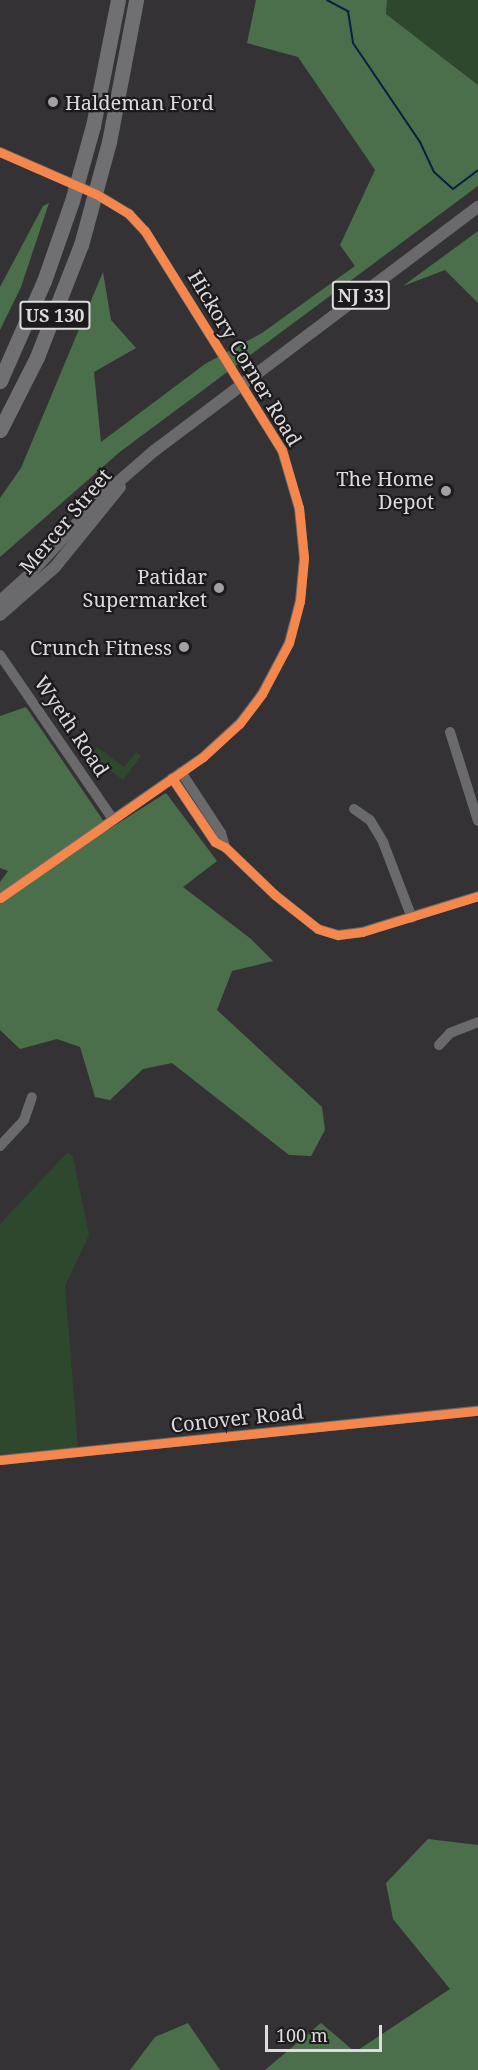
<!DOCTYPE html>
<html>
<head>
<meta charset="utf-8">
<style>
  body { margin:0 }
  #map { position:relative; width:478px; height:2070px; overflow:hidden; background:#343235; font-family:"Noto Serif",serif }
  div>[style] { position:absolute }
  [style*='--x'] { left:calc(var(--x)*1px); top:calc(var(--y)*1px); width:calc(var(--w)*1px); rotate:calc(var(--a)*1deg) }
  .green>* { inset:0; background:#2e482e }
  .forest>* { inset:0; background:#4c6f4b }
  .stream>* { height:2px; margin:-1px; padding:0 1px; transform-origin:1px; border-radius:1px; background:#062143 }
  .minor>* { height:10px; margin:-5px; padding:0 5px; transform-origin:5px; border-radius:5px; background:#6a696b }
  .major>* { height:12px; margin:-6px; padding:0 6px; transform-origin:6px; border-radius:6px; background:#6a696c }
  .highway>* { height:15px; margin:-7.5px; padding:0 7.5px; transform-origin:7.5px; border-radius:7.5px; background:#707072 }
  .cycleway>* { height:9px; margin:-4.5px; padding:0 4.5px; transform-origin:4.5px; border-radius:4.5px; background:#f5874c }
  .dots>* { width:16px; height:16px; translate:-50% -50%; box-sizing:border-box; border:3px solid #1c1a1c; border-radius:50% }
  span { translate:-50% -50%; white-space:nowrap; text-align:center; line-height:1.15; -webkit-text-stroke:4.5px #1c1a1c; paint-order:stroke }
  .shield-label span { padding:2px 4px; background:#1c1a1c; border:2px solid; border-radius:4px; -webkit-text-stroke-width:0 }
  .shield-label { font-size:18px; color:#dedbde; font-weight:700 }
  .poi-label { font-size:20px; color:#dedbde }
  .left { translate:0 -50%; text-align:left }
  .right { translate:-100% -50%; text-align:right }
  .street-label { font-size:20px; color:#dedbde }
  .scale { position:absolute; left:265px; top:2025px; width:117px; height:27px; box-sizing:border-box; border:3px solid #dedbde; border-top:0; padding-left:8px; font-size:18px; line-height:21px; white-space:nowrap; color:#dedbde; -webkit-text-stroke:4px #1c1a1c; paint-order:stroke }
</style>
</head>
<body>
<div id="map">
  <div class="green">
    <div style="clip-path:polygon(387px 0,478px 0,478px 85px,386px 14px)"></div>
    <div style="clip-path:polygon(97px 747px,124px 767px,136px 752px,141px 756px,123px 780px,91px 756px)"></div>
    <div style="clip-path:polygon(68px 1152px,73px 1157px,89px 1235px,65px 1286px,78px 1448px,0 1455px,0 1224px)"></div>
  </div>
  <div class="forest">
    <div style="clip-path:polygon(256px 0,387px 0,386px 14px,478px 85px,478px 186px,121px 451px,0 557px,0 498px,21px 468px,103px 272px,111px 320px,136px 348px,94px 372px,101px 442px,205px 364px,262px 333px,355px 266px,340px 245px,375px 170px,298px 57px,247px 43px)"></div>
    <div style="clip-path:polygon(49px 203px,21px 287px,0 330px,0 287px,43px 206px)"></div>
    <div style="clip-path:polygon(478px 231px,478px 303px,445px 270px,403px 286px)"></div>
    <div style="clip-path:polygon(26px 707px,109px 829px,166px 793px,217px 861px,183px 887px,251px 939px,273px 961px,232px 971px,217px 1010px,322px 1107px,325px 1130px,311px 1156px,289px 1155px,172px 1063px,143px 1069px,110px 1100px,95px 1097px,80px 1047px,57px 1039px,20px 1049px,0 1030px,0 882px,8px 871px,0 868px,0 716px)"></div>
    <div style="clip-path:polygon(428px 1839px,478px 1845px,478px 2070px,265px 2070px,321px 2023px,355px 2052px,450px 1989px,393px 1919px,386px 1883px)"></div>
    <div style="clip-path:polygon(188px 2023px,220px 2070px,130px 2070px,155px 2037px)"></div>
  </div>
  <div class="stream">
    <div style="--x:327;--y:0;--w:24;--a:28"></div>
    <div style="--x:348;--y:11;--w:32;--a:81"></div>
    <div style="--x:353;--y:43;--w:120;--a:55.9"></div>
    <div style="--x:420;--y:142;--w:33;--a:65"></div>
    <div style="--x:434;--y:172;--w:25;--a:42"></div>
    <div style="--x:453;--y:189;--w:31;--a:-37"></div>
  </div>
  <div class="minor">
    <div style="--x:0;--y:152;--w:105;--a:23.6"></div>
    <div style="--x:96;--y:194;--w:39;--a:31"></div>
    <div style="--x:129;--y:214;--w:23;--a:47"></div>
    <div style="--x:145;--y:231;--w:258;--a:58"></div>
    <div style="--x:282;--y:450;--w:60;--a:73.7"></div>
    <div style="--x:299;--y:508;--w:50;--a:84.3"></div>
    <div style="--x:304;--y:558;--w:43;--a:95.3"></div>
    <div style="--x:300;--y:601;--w:43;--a:104.7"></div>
    <div style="--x:289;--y:643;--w:58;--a:117.9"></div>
    <div style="--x:262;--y:694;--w:38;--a:127"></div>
    <div style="--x:239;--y:724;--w:49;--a:137.5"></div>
    <div style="--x:203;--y:757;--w:247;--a:145.2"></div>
    <div style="--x:0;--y:655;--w:198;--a:55.5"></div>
    <div style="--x:450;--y:732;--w:93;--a:72.5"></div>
    <div style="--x:181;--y:772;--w:73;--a:56.7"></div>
    <div style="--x:221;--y:833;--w:15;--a:74"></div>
    <div style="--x:172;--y:778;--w:77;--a:56.1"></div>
    <div style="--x:215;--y:842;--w:11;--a:27"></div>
    <div style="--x:225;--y:847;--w:69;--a:43.8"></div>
    <div style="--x:275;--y:895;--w:55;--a:38.3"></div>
    <div style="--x:318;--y:929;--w:21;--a:17"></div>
    <div style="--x:338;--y:935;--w:24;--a:-7"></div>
    <div style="--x:362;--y:932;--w:121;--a:-17.2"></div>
    <div style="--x:354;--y:809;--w:19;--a:35"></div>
    <div style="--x:370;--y:820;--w:26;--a:59"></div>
    <div style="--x:383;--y:842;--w:81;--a:69.1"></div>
    <div style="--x:439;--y:1045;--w:16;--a:-47"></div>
    <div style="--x:450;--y:1033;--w:30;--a:-21"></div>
    <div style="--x:0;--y:1146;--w:35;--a:-47"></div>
    <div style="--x:24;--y:1120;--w:24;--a:-71"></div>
    <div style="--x:0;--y:1460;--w:481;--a:-5.9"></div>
  </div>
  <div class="major">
    <div style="--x:0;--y:601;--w:39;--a:-42"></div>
    <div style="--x:29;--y:575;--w:108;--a:-47.3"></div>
    <div style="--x:102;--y:496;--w:69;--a:-40.9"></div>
    <div style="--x:154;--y:451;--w:406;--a:-37"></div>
    <div style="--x:0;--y:615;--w:73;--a:-41.1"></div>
    <div style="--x:55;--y:567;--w:103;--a:-50.9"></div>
  </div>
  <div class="highway">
    <div style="--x:0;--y:381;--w:109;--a:-66.3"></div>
    <div style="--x:44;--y:281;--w:85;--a:-70.7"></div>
    <div style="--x:72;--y:201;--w:78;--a:-74.4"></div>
    <div style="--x:93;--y:126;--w:128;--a:-78.8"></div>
    <div style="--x:0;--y:430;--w:82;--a:-63.1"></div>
    <div style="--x:37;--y:357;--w:120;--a:-68.6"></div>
    <div style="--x:81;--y:245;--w:107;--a:-74.8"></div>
    <div style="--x:109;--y:142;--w:145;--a:-79.2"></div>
  </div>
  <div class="cycleway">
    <div style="--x:0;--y:152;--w:105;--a:23.6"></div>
    <div style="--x:96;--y:194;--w:39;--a:31"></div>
    <div style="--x:129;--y:214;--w:23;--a:47"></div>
    <div style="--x:145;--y:231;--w:258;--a:58"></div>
    <div style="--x:282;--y:450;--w:60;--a:73.7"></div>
    <div style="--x:299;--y:508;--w:50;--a:84.3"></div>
    <div style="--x:304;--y:558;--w:43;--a:95.3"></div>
    <div style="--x:300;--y:601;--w:43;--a:104.7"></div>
    <div style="--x:289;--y:643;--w:58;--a:117.9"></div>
    <div style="--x:262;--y:694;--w:38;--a:127"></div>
    <div style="--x:239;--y:724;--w:49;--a:137.5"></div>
    <div style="--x:203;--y:757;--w:247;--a:145.2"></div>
    <div style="--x:172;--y:778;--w:77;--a:56.1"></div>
    <div style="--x:215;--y:842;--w:11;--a:27"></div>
    <div style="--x:225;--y:847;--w:69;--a:43.8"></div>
    <div style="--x:275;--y:895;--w:55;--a:38.3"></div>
    <div style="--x:318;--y:929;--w:21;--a:17"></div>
    <div style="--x:338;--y:935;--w:24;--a:-7"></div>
    <div style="--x:362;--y:932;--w:121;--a:-17.2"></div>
    <div style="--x:0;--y:1460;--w:481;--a:-5.9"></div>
  </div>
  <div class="dots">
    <div style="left:53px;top:102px;background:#a2a0a3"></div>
    <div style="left:446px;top:491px;background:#a2a0a3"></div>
    <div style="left:219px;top:588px;background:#a2a0a3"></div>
    <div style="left:184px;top:647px;background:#a2a0a3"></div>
  </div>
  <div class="shield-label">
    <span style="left:361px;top:295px">NJ 33</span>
    <span style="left:55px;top:315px">US 130</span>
  </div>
  <div class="poi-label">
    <span class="left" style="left:65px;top:102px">Haldeman Ford</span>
    <span class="right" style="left:434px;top:490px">The Home<br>Depot</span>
    <span class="right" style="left:207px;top:588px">Patidar<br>Supermarket</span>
    <span class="right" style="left:172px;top:647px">Crunch Fitness</span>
  </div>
  <div class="street-label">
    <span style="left:245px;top:358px;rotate:59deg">Hickory Corner Road</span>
    <span style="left:65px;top:521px;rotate:-50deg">Mercer Street</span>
    <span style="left:72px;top:726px;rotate:56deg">Wyeth Road</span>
    <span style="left:237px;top:1418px;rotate:-6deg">Conover Road</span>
  </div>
  <div class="scale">100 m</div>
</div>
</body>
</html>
